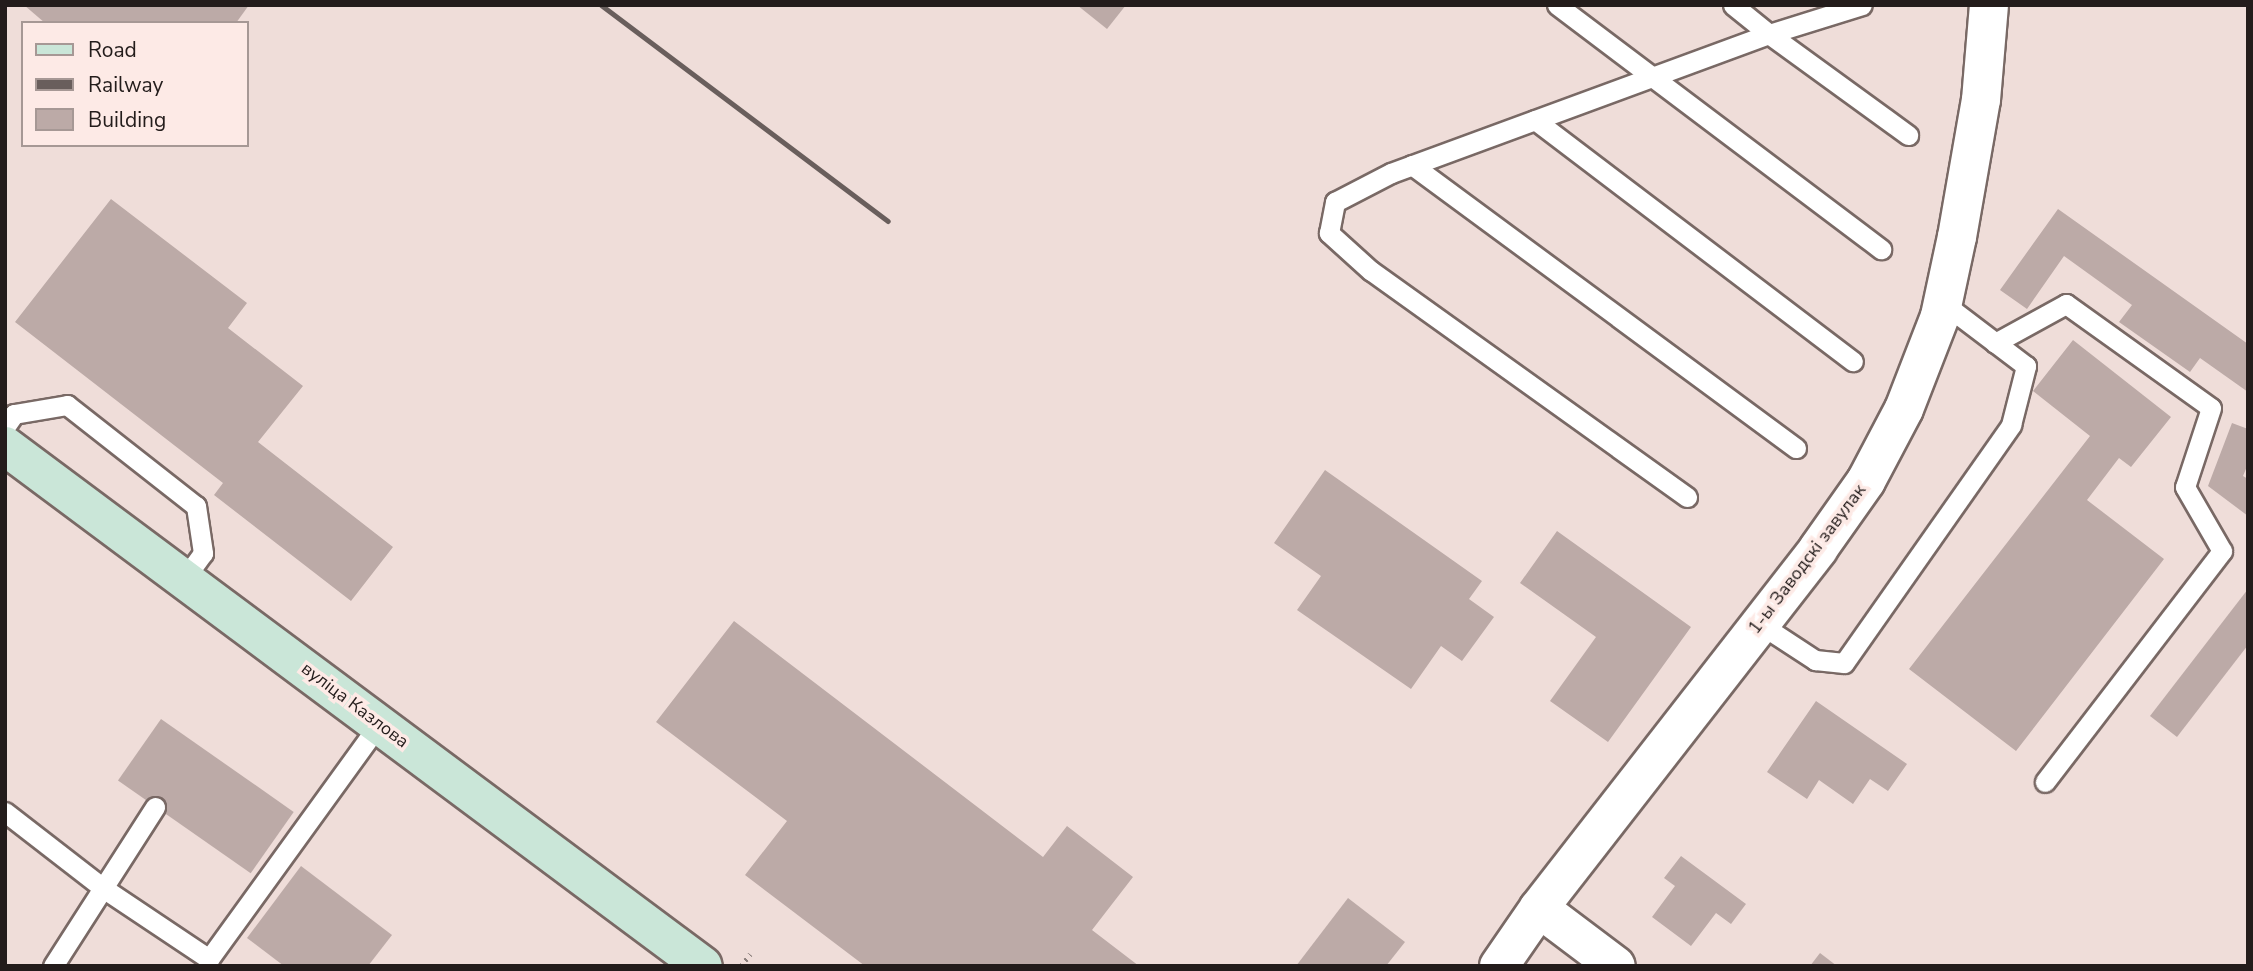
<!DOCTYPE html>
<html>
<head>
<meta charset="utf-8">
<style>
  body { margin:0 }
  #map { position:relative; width:2253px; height:971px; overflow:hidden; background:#efddd9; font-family:"Nunito Sans",sans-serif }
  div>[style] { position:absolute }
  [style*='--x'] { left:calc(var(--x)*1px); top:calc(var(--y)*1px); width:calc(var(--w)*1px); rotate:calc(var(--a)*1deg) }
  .building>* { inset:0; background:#bcaaa7; transform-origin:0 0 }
  .path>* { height:4.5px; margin-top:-2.25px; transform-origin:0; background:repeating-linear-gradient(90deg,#8c807d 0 2px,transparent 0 7px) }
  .roads { filter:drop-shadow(2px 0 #796965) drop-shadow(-2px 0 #796965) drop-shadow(0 2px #796965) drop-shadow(0 -2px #796965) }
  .service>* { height:19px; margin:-9.5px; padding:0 9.5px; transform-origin:9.5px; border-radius:9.5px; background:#fff }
  .minor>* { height:38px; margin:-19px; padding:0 19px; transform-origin:19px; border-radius:19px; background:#fff }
  .secondary>* { height:38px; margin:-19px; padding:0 19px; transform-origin:19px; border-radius:19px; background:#cae6d8 }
  .rail>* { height:5px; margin:-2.5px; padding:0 2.5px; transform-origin:2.5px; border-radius:2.5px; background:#695e5c }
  span { translate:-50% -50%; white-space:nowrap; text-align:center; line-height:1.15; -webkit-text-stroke:7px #fdeae6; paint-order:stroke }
  .street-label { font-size:18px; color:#231c1b }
  .frame { position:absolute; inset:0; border:7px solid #231c1b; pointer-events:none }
  .legend { position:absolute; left:21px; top:21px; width:228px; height:126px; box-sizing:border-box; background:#fdeae6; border:2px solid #a69895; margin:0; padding:9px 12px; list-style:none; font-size:21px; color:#231c1b }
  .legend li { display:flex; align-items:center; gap:14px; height:35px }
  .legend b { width:35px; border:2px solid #a69895 }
</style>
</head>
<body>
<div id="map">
  <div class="building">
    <div style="clip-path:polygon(24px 5px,249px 5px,236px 23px,45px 23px)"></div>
    <div style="clip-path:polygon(1077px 5px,1126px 5px,1107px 29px)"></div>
    <div style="clip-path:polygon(111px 199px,247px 303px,228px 328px,303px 386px,258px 442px,393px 547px,351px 601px,214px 495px,223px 483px,15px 322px)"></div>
    <div style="clip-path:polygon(2058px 209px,2248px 344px,2248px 392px,2200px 358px,2190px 372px,2119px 322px,2132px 305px,2064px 256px,2027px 309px,2000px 290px)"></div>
    <div style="clip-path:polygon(2073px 340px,2171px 417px,2131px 467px,2119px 458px,2087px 500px,2164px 559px,2016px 751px,1909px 669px,2090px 436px,2033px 391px)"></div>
    <div style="clip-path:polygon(2232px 423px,2248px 429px,2248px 464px,2243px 476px,2248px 479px,2248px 516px,2208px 486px)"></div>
    <div style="clip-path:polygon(1325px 470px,1482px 581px,1469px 599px,1494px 617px,1462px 661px,1441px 646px,1411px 689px,1297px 610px,1321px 576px,1274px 543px)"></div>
    <div style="clip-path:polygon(1557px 531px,1691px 627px,1608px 742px,1550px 701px,1596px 637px,1520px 583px)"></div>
    <div style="clip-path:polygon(2248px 589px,2248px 645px,2177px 737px,2150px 716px)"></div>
    <div style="clip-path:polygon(734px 621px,1043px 857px,1067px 826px,1133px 877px,1092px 930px,1139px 966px,865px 966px,745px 875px,787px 821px,656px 722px)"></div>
    <div style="clip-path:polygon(1816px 701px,1907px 764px,1888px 791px,1870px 779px,1853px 804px,1819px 780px,1807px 799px,1767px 772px)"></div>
    <div style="left:161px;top:719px;width:162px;height:75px;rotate:35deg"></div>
    <div style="clip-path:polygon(1681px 856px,1746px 904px,1731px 924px,1716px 913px,1691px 946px,1652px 917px,1675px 886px,1664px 878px)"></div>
    <div style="clip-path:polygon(301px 866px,392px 935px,368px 966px,284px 966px,247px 938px)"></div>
    <div style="clip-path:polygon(1348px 898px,1405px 942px,1386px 966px,1296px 966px)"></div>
    <div style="clip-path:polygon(1820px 953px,1837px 966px,1810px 966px)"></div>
  </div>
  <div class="path">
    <div style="--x:741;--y:966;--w:15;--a:-53"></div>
  </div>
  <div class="roads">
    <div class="service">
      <div style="--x:1557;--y:5;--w:406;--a:37"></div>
      <div style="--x:1733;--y:5;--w:46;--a:38.9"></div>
      <div style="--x:1769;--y:34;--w:97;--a:-17.3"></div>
      <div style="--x:1535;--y:120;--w:399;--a:37.2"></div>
      <div style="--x:1412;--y:165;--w:477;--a:36.4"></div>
      <div style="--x:1995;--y:343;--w:81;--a:-28.8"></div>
      <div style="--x:2066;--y:304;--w:178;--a:35.6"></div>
      <div style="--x:2211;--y:408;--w:83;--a:108.2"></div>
      <div style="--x:2185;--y:487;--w:74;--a:60"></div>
      <div style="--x:2222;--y:551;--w:291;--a:127.5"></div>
      <div style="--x:5;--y:427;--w:16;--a:-55"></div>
      <div style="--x:14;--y:414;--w:54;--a:-9.6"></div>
      <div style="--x:67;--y:405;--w:164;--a:38.1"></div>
      <div style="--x:196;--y:506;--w:48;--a:81.5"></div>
      <div style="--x:203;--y:553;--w:31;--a:126"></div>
      <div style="--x:1687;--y:497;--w:388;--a:-144.4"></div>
      <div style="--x:1371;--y:271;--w:57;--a:-137.9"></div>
      <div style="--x:1329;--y:233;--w:32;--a:-79"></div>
      <div style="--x:1335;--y:202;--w:63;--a:-27.4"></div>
      <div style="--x:1391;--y:173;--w:403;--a:-20.2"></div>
      <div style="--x:1769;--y:34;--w:172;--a:36"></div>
      <div style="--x:1760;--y:624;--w:66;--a:33.2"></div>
      <div style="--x:1815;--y:660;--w:29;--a:6"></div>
      <div style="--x:1844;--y:663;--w:291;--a:-54.9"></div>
      <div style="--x:2011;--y:425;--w:61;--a:-75.7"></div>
      <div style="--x:2026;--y:366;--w:104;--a:-142.8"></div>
      <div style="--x:5;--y:812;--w:124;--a:37.8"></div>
      <div style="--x:103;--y:888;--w:128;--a:33.8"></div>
      <div style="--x:209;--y:959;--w:291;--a:-54.1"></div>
      <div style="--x:53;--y:966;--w:189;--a:-57.3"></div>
    </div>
    <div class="minor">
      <div style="--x:1539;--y:908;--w:96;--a:37"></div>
      <div style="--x:1499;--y:966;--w:70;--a:-55.4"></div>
      <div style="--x:1539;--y:908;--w:455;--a:-52.1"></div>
      <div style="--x:1818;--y:549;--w:83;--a:-54.8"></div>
      <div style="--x:1866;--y:481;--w:81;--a:-62.2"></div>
      <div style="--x:1904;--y:409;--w:100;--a:-68.8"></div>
      <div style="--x:1940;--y:316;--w:81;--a:-77.9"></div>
      <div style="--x:1957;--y:237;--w:139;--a:-80.1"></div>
      <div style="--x:1981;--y:100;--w:95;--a:-85.2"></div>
    </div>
    <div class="secondary">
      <div style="--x:5;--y:446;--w:870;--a:36.69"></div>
    </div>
  </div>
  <div class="rail">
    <div style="--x:601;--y:5;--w:359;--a:37"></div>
  </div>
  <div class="street-label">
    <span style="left:1807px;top:559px;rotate:-53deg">1-ы Заводскі завулак</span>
    <span style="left:355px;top:705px;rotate:37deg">вуліца Казлова</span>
  </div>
  <div class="frame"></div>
  <ul class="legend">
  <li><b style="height:9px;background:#cae6d8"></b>Road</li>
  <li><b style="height:9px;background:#695e5c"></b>Railway</li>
  <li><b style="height:19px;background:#bcaaa7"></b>Building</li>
  </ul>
</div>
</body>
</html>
